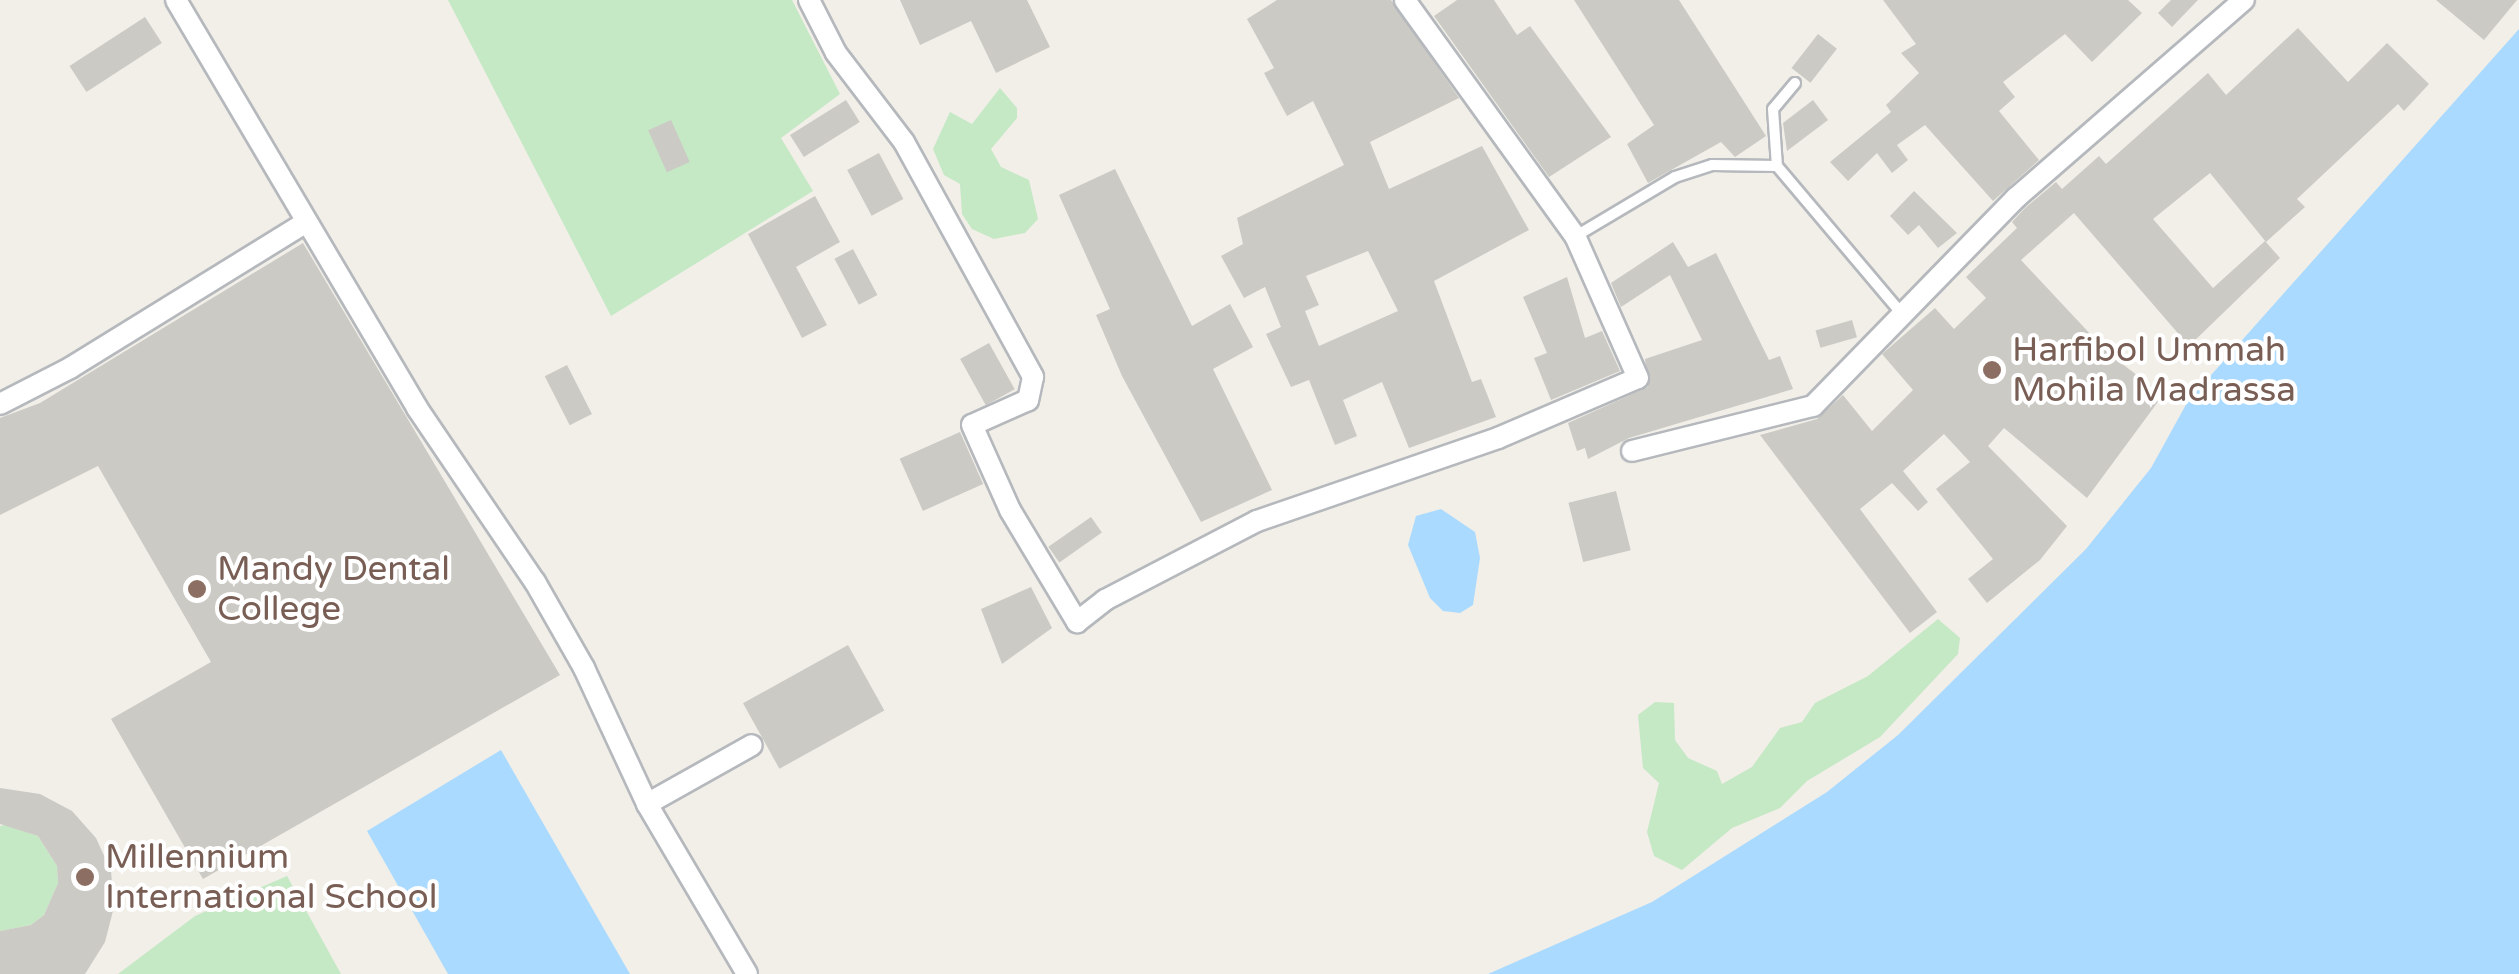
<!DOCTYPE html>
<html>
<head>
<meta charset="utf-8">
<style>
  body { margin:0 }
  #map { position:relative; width:2519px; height:974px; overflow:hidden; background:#f1efe8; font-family:"Varela Round",sans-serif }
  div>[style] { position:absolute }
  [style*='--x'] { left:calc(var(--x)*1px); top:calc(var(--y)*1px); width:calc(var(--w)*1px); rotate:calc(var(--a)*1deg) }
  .green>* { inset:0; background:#c5e8c5 }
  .water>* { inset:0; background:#aadaff }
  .building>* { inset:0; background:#cccac5; transform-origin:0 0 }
  .roads { filter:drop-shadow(2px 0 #b5b8bc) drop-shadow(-2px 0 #b5b8bc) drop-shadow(0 2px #b5b8bc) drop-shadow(0 -2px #b5b8bc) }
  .lane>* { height:10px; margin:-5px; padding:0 5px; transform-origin:5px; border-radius:5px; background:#fff }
  .street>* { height:20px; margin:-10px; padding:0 10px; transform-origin:10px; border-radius:10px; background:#fff }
  .dots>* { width:28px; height:28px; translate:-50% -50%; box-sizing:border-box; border:5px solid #fff; border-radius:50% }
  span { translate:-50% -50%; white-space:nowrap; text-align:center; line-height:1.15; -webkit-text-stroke:8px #fff; paint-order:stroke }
  .education-label { font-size:35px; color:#785e54 }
  .left { translate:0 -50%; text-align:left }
</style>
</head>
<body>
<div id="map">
  <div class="green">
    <div style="clip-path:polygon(448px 0,792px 0,840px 94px,781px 138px,813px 191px,611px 316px)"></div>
    <div style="clip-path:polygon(1000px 88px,1017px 108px,1017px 118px,991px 149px,1001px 167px,1029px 180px,1038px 219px,1025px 233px,994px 239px,972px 229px,962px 214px,960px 184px,944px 175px,933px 149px,950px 112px,972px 124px)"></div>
    <div style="clip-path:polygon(1938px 619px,1960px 638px,1958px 654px,1880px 737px,1807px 781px,1780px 808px,1732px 828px,1682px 870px,1654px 856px,1647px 832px,1659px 783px,1643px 768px,1638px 715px,1655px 702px,1674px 703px,1675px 740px,1688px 758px,1717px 771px,1722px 784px,1752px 767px,1780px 728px,1802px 722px,1815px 703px,1868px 676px)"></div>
    <div style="clip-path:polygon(5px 825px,38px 836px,57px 866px,58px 883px,44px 915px,31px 925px,0 931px,0 826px)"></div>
    <div style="clip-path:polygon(287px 876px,341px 974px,118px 974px,195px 916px)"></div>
  </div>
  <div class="water">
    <div style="clip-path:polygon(2519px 29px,2519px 974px,1488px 974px,1652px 902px,1827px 792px,1898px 735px,2086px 549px,2151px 468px,2188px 401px)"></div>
    <div style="clip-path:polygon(1441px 509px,1475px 532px,1480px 558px,1473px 605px,1460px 613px,1443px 611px,1430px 598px,1408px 545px,1416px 516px)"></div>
    <div style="clip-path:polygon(501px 750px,630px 974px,448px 974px,367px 831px)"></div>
  </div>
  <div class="building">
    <div style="clip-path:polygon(900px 0,1027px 0,1050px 47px,996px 73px,971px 21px,920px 45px)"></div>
    <div style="clip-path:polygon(evenodd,1277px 0,1391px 0,1459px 98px,1370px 142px,1389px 189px,1482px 146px,1529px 230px,1434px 281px,1472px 382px,1481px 379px,1496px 417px,1409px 448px,1382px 382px,1343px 400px,1357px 436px,1335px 445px,1309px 380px,1291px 387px,1266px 334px,1281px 327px,1265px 287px,1244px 298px,1221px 256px,1243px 244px,1237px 218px,1344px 165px,1313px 101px,1287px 116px,1264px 73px,1274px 68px,1247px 19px,1277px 0,1368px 251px,1398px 311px,1319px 346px,1305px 311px,1319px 305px,1306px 276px,1368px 251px)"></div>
    <div style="clip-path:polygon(1457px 0,1494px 0,1517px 35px,1530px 26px,1611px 137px,1549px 177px,1434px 16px)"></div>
    <div style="clip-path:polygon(1574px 0,1679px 0,1766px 136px,1735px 157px,1721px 142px,1648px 183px,1627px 144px,1654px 125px)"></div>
    <div style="clip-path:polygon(1883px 0,2128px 0,2142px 13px,2092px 62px,2065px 34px,2003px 82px,2015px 97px,1999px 111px,2039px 160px,1993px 201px,1925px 125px,1897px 145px,1908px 160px,1892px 173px,1877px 153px,1848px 181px,1830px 162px,1891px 112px,1886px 105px,1919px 73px,1901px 53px,1916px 44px)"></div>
    <div style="clip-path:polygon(2171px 0,2198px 0,2172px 27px,2158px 13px)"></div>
    <div style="clip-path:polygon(2436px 0,2517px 0,2484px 40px)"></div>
    <div style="left:145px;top:17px;width:31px;height:90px;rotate:57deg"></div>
    <div style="clip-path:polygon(2298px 28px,2348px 82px,2387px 43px,2429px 84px,2404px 111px,2398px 104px,2297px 199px,2305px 207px,2266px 242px,2210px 173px,2153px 219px,2213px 288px,2265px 241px,2280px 258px,2189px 346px,2074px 213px,2021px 260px,2108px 353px,2163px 395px,2087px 498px,2004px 428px,1988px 446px,2067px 526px,2040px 560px,1987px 603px,1968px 579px,1993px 559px,1936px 489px,1970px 462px,1944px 434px,1903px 471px,1928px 502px,1918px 511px,1892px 483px,1860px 509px,1937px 612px,1910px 633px,1760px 435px,1817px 419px,1843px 395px,1872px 431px,1913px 390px,1882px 354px,1935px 308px,1954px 329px,1986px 298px,1966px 277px,2017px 228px,2012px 222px,2025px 208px,2056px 182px,2062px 189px,2099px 156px,2106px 164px,2208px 73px,2226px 95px)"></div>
    <div style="left:1818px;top:34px;width:24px;height:43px;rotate:38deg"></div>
    <div style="left:846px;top:100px;width:26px;height:66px;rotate:58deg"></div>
    <div style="clip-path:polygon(1813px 100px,1828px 120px,1787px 151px,1783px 123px)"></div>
    <div style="left:671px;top:120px;width:46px;height:25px;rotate:66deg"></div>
    <div style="left:879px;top:153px;width:52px;height:36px;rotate:62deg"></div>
    <div style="clip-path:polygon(1115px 169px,1192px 326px,1230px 304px,1253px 347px,1213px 369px,1272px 490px,1201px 522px,1122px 376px,1096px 315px,1110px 309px,1059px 195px)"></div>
    <div style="clip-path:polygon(1914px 191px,1957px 233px,1938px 248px,1919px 225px,1908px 235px,1890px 216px)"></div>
    <div style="clip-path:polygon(815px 196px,840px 242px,796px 267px,827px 325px,802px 338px,748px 234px)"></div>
    <div style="clip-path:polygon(1673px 242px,1688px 267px,1716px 253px,1769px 360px,1780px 356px,1793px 389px,1629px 438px,1588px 459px,1585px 448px,1577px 451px,1568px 423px,1648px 387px,1645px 359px,1702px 340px,1670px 275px,1621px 307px,1611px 283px)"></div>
    <div style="clip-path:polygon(303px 243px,560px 675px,203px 879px,111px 719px,211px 662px,98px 466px,0 515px,0 418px,40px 403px)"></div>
    <div style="left:853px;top:249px;width:52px;height:21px;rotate:62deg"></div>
    <div style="clip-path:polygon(1567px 277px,1585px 338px,1602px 331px,1620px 371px,1551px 400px,1534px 358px,1547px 353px,1523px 297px)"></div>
    <div style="left:1852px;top:320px;width:18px;height:38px;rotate:74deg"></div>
    <div style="left:989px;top:343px;width:53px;height:33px;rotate:61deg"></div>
    <div style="left:567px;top:365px;width:55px;height:25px;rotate:63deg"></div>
    <div style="left:960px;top:432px;width:57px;height:66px;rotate:66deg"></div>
    <div style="left:1616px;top:491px;width:61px;height:49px;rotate:76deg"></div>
    <div style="left:1091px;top:517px;width:19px;height:52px;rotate:55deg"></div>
    <div style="clip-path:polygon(1031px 587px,1052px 628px,1002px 664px,981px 609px)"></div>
    <div style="left:848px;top:645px;width:75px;height:120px;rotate:61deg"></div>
    <div style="clip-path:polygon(0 788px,40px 794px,72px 811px,96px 838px,111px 871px,114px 907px,105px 942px,85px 974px,0 974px,0 931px,31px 925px,44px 915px,58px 883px,57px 866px,38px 836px,0 824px)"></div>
  </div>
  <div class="roads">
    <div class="lane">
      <div style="--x:1795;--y:83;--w:34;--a:130"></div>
      <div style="--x:1773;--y:109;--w:57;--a:86"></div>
      <div style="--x:1777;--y:166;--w:195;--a:49.8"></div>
      <div style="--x:1576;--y:236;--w:115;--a:-30.8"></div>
      <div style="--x:1675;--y:177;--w:39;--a:-18"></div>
      <div style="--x:1712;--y:165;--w:65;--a:0.9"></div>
    </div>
    <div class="street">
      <div style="--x:176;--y:0;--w:474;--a:59.4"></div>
      <div style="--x:417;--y:408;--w:210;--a:55.9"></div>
      <div style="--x:535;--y:582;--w:99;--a:60.3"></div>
      <div style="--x:584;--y:668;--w:150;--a:65.1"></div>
      <div style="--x:647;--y:804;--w:197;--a:59.5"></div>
      <div style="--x:809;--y:0;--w:59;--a:63"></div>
      <div style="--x:836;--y:53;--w:112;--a:52.6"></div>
      <div style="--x:904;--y:142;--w:268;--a:61.2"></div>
      <div style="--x:1033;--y:377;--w:24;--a:102"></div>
      <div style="--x:1028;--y:400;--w:61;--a:155.9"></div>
      <div style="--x:972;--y:425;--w:93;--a:65.9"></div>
      <div style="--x:1010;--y:510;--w:131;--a:59.1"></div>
      <div style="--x:1077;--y:622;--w:36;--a:-38"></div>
      <div style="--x:1105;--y:600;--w:171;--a:-27.5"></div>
      <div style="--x:1257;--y:521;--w:255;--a:-19"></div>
      <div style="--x:1498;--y:438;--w:152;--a:-23.2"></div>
      <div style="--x:1638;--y:378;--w:155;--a:-113.9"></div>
      <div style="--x:1575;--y:236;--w:291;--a:-125.8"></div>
      <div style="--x:0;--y:404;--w:79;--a:-27.2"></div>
      <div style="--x:70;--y:368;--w:276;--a:-31.7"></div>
      <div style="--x:1632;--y:451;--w:187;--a:-14"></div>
      <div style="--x:1813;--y:406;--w:291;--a:-45.7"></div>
      <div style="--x:2016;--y:198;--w:302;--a:-41"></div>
      <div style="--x:647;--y:804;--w:120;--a:-29.3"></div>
    </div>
  </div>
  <div class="dots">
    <div style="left:1992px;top:370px;background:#8d6e63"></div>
    <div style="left:197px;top:589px;background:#8d6e63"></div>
    <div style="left:85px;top:877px;background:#8d6e63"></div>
  </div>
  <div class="education-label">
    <span class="left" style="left:2012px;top:370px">Harfibol Ummah<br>Mohila Madrassa</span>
    <span class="left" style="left:217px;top:589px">Mandy Dental<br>College</span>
    <span class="left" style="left:105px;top:877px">Millennium<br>International School</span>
  </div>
</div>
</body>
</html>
